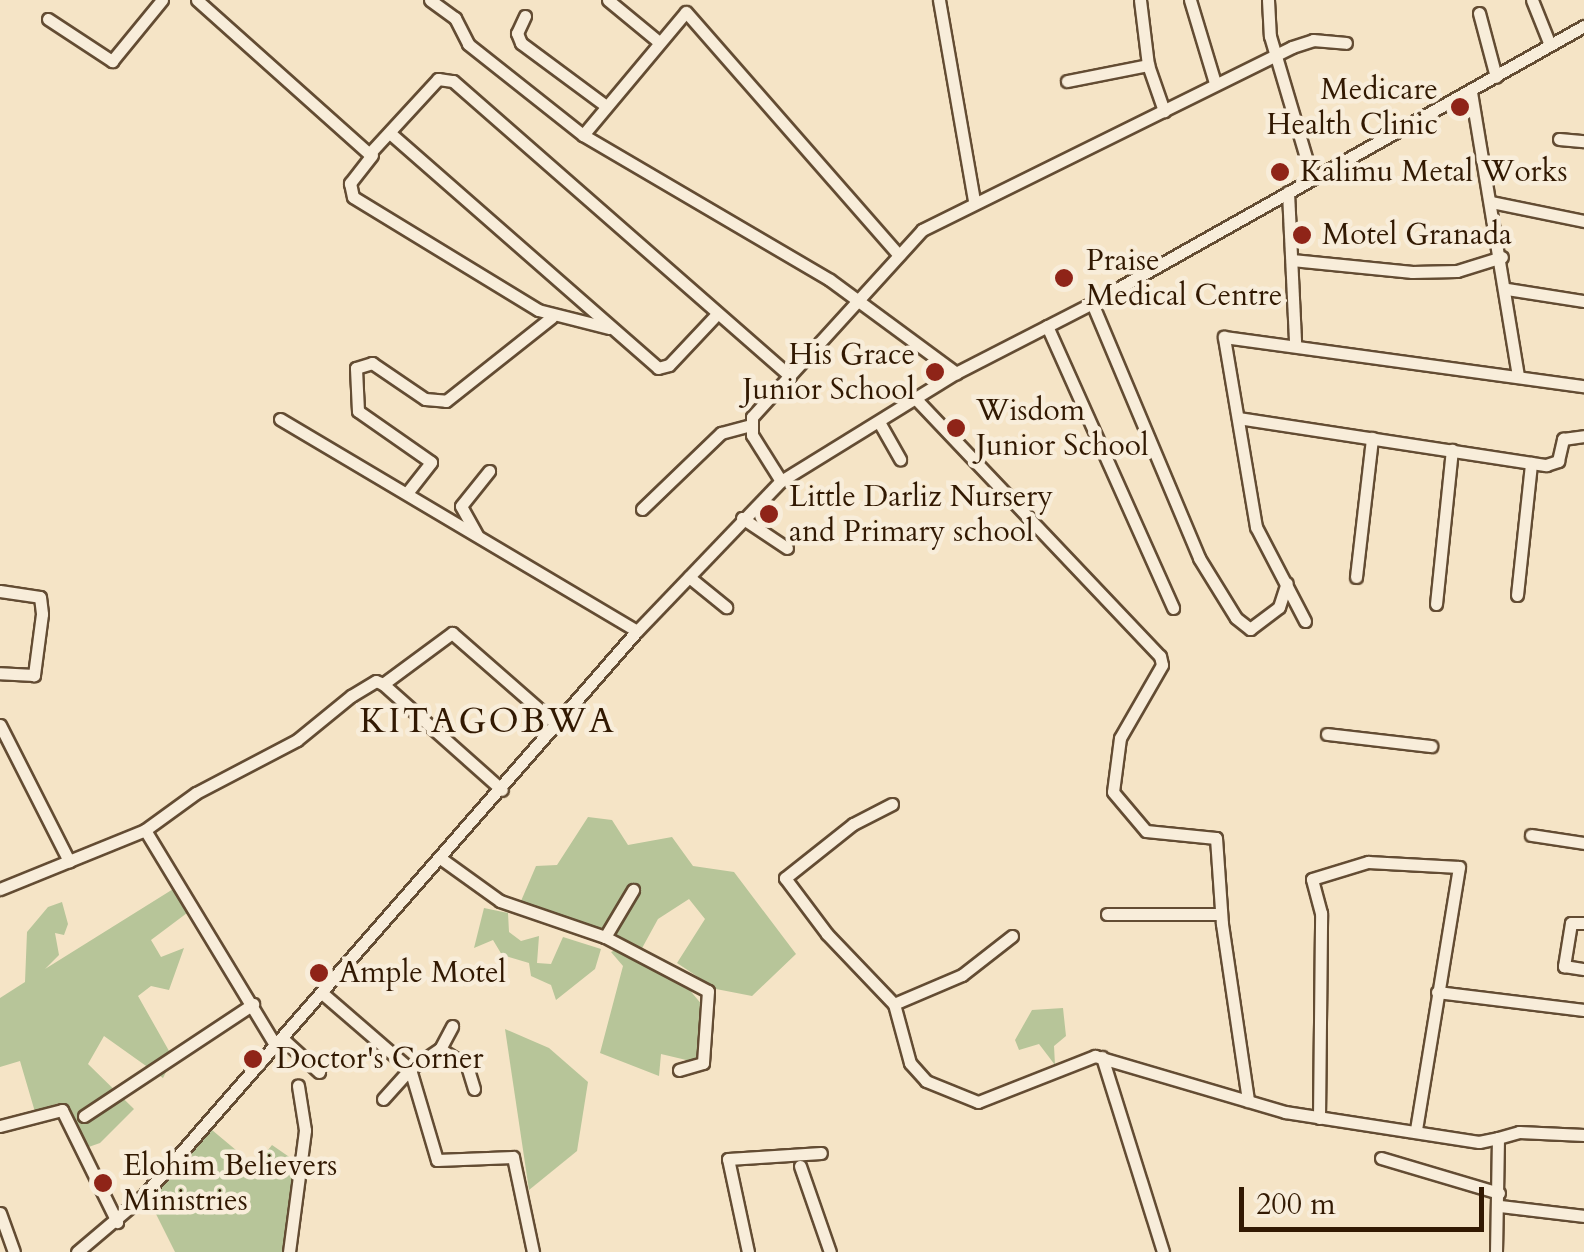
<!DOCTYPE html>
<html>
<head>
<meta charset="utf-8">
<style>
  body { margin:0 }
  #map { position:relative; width:1584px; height:1252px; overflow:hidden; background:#f5e4c6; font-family:Cardo,serif }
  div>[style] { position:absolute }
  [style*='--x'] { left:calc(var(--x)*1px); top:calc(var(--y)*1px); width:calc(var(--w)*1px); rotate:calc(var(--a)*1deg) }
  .green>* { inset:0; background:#b7c599 }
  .roads { filter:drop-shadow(2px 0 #634c33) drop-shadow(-2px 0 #634c33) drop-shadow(0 2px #634c33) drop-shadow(0 -2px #634c33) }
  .minor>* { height:11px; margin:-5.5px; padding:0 5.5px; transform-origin:5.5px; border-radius:5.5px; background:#f8edda }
  .dots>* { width:28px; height:28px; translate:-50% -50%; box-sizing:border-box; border:5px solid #f8edda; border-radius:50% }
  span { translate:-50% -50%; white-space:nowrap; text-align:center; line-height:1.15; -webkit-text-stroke:9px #f8edda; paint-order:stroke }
  .poi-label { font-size:30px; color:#321902 }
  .right { translate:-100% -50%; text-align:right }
  .left { translate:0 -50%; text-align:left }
  .quarter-label { font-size:35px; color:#321902; letter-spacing:2.5px }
  .scale { position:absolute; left:1239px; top:1187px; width:245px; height:45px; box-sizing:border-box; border:5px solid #321902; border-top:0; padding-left:12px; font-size:30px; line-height:35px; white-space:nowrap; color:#321902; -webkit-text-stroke:8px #f8edda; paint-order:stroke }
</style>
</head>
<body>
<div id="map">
  <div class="green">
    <div style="clip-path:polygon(588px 817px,612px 820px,628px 845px,672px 837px,693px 866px,734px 872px,796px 954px,752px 996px,716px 989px,677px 963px,705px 919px,689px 899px,658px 919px,641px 950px,527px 909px,521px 901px,536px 866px,557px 865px)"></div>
    <div style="clip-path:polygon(178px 886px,191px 910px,151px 940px,161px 957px,184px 948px,169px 990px,151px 986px,138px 996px,173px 1058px,163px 1078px,104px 1036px,88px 1064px,134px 1109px,100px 1143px,83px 1149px,59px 1103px,35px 1112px,20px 1061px,0 1067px,0 998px,25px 982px,27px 932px,48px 907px,62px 902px,68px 924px,64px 935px,55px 933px,59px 955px,45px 969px)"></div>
    <div style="clip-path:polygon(484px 908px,508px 913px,509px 932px,521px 941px,539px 936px,537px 963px,551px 964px,563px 937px,601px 949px,595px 969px,556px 1000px,551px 985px,531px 976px,529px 963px,502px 955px,493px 940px,474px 948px)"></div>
    <div style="clip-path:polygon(622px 947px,678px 976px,708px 1012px,699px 1063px,661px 1054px,659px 1076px,600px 1053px,623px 966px,611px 952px)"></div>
    <div style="clip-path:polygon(1063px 1008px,1066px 1036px,1054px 1046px,1055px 1065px,1039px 1044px,1019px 1050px,1015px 1040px,1032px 1010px)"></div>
    <div style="clip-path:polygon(505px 1029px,549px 1048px,588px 1082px,577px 1151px,529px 1190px)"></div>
    <div style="clip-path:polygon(212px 1130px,255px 1166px,272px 1145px,298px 1163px,288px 1252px,175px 1252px,149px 1200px)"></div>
  </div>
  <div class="roads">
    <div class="minor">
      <div style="--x:197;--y:0;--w:231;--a:41.8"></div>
      <div style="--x:369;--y:154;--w:102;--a:-47.4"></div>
      <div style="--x:438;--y:79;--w:15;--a:8"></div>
      <div style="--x:453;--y:81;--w:448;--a:41.2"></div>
      <div style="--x:430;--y:0;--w:31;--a:36"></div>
      <div style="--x:455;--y:18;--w:29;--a:63"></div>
      <div style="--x:468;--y:44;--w:147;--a:38.4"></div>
      <div style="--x:583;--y:135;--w:286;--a:30.4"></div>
      <div style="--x:830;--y:280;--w:157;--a:36.4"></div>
      <div style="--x:608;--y:0;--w:66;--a:39.5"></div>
      <div style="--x:939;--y:0;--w:204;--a:80.1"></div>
      <div style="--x:1140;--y:0;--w:65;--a:83"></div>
      <div style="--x:1148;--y:65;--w:49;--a:70.8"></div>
      <div style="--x:1190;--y:0;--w:87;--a:73.2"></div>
      <div style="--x:1268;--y:0;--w:36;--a:87"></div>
      <div style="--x:1270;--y:36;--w:148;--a:73.5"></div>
      <div style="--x:1532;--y:0;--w:48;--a:68.2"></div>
      <div style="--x:1479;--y:13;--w:66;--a:75.1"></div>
      <div style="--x:525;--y:16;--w:19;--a:115"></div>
      <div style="--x:517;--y:33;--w:11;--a:68"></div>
      <div style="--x:521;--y:43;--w:106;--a:36.5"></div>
      <div style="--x:48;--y:19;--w:77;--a:33.3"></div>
      <div style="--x:112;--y:61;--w:79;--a:-50.7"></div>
      <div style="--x:1067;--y:81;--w:83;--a:-11.2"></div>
      <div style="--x:1471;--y:92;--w:288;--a:80.6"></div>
      <div style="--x:391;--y:134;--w:355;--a:41.2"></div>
      <div style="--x:658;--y:368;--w:11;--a:-15"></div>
      <div style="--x:669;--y:365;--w:70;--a:-46.7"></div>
      <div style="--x:583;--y:135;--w:160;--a:-50.1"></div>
      <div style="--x:686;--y:12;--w:323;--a:48.8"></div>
      <div style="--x:1559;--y:139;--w:25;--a:5"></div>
      <div style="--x:372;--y:155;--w:36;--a:128"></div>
      <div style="--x:350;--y:183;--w:14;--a:78"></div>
      <div style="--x:353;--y:197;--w:217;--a:31.4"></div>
      <div style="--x:538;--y:310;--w:73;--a:14.2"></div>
      <div style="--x:1288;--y:192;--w:150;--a:87.3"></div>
      <div style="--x:1491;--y:202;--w:95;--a:11.5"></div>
      <div style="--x:1292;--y:260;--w:121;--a:5.7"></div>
      <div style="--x:1412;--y:272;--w:45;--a:-1.3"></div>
      <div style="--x:1457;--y:271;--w:47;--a:-17.3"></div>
      <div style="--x:1507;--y:289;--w:78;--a:8.9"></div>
      <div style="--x:1092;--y:303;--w:277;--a:67.2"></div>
      <div style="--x:1199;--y:558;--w:70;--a:58.3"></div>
      <div style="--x:1236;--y:618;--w:18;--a:38"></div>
      <div style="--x:1250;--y:629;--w:36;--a:-37"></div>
      <div style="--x:1279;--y:607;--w:25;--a:-72"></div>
      <div style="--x:1047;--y:326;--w:309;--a:65.9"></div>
      <div style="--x:914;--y:397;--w:357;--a:46.5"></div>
      <div style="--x:1160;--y:656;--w:9;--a:77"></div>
      <div style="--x:1162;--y:665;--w:84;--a:119.9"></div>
      <div style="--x:1120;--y:738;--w:54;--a:97.4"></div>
      <div style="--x:1113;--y:792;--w:51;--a:49.8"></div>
      <div style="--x:1146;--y:831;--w:70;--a:5.7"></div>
      <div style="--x:1216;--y:838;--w:86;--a:86"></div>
      <div style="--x:1222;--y:924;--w:179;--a:81.6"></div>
      <div style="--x:1238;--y:418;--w:312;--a:8.7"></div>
      <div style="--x:1546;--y:465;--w:13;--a:-18"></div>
      <div style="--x:1558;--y:461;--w:23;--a:-77"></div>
      <div style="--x:1563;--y:439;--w:21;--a:-8"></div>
      <div style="--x:280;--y:419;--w:415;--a:30.7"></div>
      <div style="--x:879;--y:422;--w:43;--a:60.4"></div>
      <div style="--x:781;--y:481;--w:54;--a:-122.2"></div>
      <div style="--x:752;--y:435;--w:18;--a:-90"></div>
      <div style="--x:752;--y:417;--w:253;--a:-47.7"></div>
      <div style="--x:922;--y:230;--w:413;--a:-26.3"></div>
      <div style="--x:1292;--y:47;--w:22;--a:-18"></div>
      <div style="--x:1313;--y:40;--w:33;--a:5"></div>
      <div style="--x:407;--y:493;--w:39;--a:-52"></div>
      <div style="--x:431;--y:462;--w:89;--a:-145.1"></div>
      <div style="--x:358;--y:411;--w:43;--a:-92.7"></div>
      <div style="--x:356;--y:368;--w:17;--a:-17"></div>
      <div style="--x:372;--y:363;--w:64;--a:34.2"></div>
      <div style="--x:425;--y:399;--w:21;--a:5"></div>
      <div style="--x:446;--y:401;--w:135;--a:-38.4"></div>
      <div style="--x:642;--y:509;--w:110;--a:-43.9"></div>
      <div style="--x:721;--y:433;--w:30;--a:-15"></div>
      <div style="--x:742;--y:518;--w:54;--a:33.7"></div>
      <div style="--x:477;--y:535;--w:33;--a:-119"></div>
      <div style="--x:461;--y:506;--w:45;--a:-51.3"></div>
      <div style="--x:689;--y:577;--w:48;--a:39"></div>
      <div style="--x:1356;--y:577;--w:140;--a:-83.4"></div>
      <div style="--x:0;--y:591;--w:40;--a:8.5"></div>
      <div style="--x:40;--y:597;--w:17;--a:83"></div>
      <div style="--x:42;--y:614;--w:62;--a:97.5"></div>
      <div style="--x:34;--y:675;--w:34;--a:-177"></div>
      <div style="--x:1517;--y:595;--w:133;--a:-83.9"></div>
      <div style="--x:1436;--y:604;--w:155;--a:-84.1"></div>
      <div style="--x:1305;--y:621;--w:106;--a:-117.5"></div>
      <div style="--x:1256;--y:527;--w:193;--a:-99.6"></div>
      <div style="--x:1224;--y:337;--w:363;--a:7.8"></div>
      <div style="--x:383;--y:684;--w:159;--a:41.7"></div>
      <div style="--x:0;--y:725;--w:153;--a:63.1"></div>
      <div style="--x:1327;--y:734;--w:105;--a:6.6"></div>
      <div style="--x:892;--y:804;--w:44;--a:152.9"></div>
      <div style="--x:853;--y:824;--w:87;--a:141.5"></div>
      <div style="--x:785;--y:878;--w:70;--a:53.1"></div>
      <div style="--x:827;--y:934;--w:97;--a:46.3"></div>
      <div style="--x:145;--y:830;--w:63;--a:-36"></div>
      <div style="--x:196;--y:793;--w:114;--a:-27.7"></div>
      <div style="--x:297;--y:740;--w:70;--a:-39.2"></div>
      <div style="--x:351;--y:696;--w:29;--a:-31"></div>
      <div style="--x:376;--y:681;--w:8;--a:23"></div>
      <div style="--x:383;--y:684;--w:86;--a:-36.5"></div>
      <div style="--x:452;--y:633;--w:140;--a:41.2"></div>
      <div style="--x:1531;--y:835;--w:54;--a:8.6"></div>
      <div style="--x:443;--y:860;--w:70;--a:35.7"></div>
      <div style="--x:500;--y:901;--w:111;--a:18.9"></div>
      <div style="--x:605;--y:937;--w:116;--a:27.7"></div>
      <div style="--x:708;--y:991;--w:72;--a:94"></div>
      <div style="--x:703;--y:1063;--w:25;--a:164"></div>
      <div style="--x:0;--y:889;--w:157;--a:-22.1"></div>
      <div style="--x:145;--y:830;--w:253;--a:58.8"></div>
      <div style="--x:1107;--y:914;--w:114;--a:0"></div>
      <div style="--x:1584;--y:923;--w:13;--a:180"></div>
      <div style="--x:1571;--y:923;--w:44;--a:99.2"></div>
      <div style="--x:1564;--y:966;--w:20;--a:9"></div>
      <div style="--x:1012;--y:936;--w:63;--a:142"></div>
      <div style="--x:962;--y:975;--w:74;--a:156.9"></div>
      <div style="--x:894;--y:1004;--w:61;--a:74.8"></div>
      <div style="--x:910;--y:1063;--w:24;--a:48"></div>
      <div style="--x:926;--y:1081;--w:56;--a:22"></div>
      <div style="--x:978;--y:1102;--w:126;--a:-21.5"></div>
      <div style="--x:1095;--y:1056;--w:198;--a:16.4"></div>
      <div style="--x:1285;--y:1112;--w:196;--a:8.8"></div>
      <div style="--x:1479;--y:1142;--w:19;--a:-12"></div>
      <div style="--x:1498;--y:1138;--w:114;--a:91"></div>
      <div style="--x:605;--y:937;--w:55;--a:-59.2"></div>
      <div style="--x:1437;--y:992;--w:148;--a:7"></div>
      <div style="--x:322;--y:993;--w:116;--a:40.8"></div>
      <div style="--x:410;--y:1069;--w:36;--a:-34"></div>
      <div style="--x:440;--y:1049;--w:26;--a:-62"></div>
      <div style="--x:283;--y:1039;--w:49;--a:42.5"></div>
      <div style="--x:440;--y:1049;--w:32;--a:32"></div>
      <div style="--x:467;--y:1066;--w:24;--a:73"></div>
      <div style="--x:1102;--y:1057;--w:204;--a:72.6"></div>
      <div style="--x:383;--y:1099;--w:40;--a:-48"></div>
      <div style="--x:410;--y:1069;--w:95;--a:73.5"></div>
      <div style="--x:437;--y:1160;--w:76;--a:-2.3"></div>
      <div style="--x:513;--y:1157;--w:97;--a:78.1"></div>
      <div style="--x:84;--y:1116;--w:203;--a:-33.5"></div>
      <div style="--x:1319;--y:1118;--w:205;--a:-89.4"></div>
      <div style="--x:1321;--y:913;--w:35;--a:-105"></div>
      <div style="--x:1312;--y:879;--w:59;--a:-16.9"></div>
      <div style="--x:1368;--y:862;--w:91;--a:3.1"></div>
      <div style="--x:1459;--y:867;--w:266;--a:99.3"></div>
      <div style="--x:0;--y:1126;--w:64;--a:-14.5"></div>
      <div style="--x:62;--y:1110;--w:125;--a:63.8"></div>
      <div style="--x:1498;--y:1138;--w:22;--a:-16"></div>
      <div style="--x:1519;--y:1132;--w:65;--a:2.6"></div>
      <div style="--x:1381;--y:1158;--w:123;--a:16.5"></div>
      <div style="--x:800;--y:1166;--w:91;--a:70.8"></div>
      <div style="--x:1500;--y:1206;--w:85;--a:6.8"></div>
      <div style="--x:0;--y:1213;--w:41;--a:70.3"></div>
      <div style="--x:77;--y:1252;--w:87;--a:-40.3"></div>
      <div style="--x:143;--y:1196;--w:751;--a:-48.84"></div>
      <div style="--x:637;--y:631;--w:208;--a:-46.2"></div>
      <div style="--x:781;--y:481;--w:206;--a:-31.7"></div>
      <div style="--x:956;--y:373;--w:153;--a:-27.2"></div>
      <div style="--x:1092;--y:303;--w:565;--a:-29.38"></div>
      <div style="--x:289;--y:1252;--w:123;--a:-82.5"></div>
      <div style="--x:305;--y:1130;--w:45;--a:-99"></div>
      <div style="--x:748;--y:1252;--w:95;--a:-102.1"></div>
      <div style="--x:728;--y:1159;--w:93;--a:-3.7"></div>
    </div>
  </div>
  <div class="dots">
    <div style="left:1460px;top:107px;background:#8f2418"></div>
    <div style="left:1280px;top:172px;background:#8f2418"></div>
    <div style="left:1302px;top:235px;background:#8f2418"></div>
    <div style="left:1064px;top:278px;background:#8f2418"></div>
    <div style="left:935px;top:372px;background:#8f2418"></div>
    <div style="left:956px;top:428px;background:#8f2418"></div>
    <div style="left:769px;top:514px;background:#8f2418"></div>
    <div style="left:319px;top:973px;background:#8f2418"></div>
    <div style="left:253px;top:1059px;background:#8f2418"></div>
    <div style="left:103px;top:1183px;background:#8f2418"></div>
  </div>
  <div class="poi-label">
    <span class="right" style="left:1438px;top:107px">Medicare<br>Health Clinic</span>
    <span class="left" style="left:1300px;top:172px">Kalimu Metal Works</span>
    <span class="left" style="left:1322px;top:235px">Motel Granada</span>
    <span class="left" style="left:1086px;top:278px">Praise<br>Medical Centre</span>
    <span class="right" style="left:915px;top:372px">His Grace<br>Junior School</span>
    <span class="left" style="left:976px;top:428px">Wisdom<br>Junior School</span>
    <span class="left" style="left:789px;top:514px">Little Darliz Nursery<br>and Primary school</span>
    <span class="left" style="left:339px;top:973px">Ample Motel</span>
    <span class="left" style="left:276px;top:1059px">Doctor's Corner</span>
    <span class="left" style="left:123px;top:1183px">Elohim Believers<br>Ministries</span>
  </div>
  <div class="quarter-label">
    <span style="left:488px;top:721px">KITAGOBWA</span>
  </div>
  <div class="scale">200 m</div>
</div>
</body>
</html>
